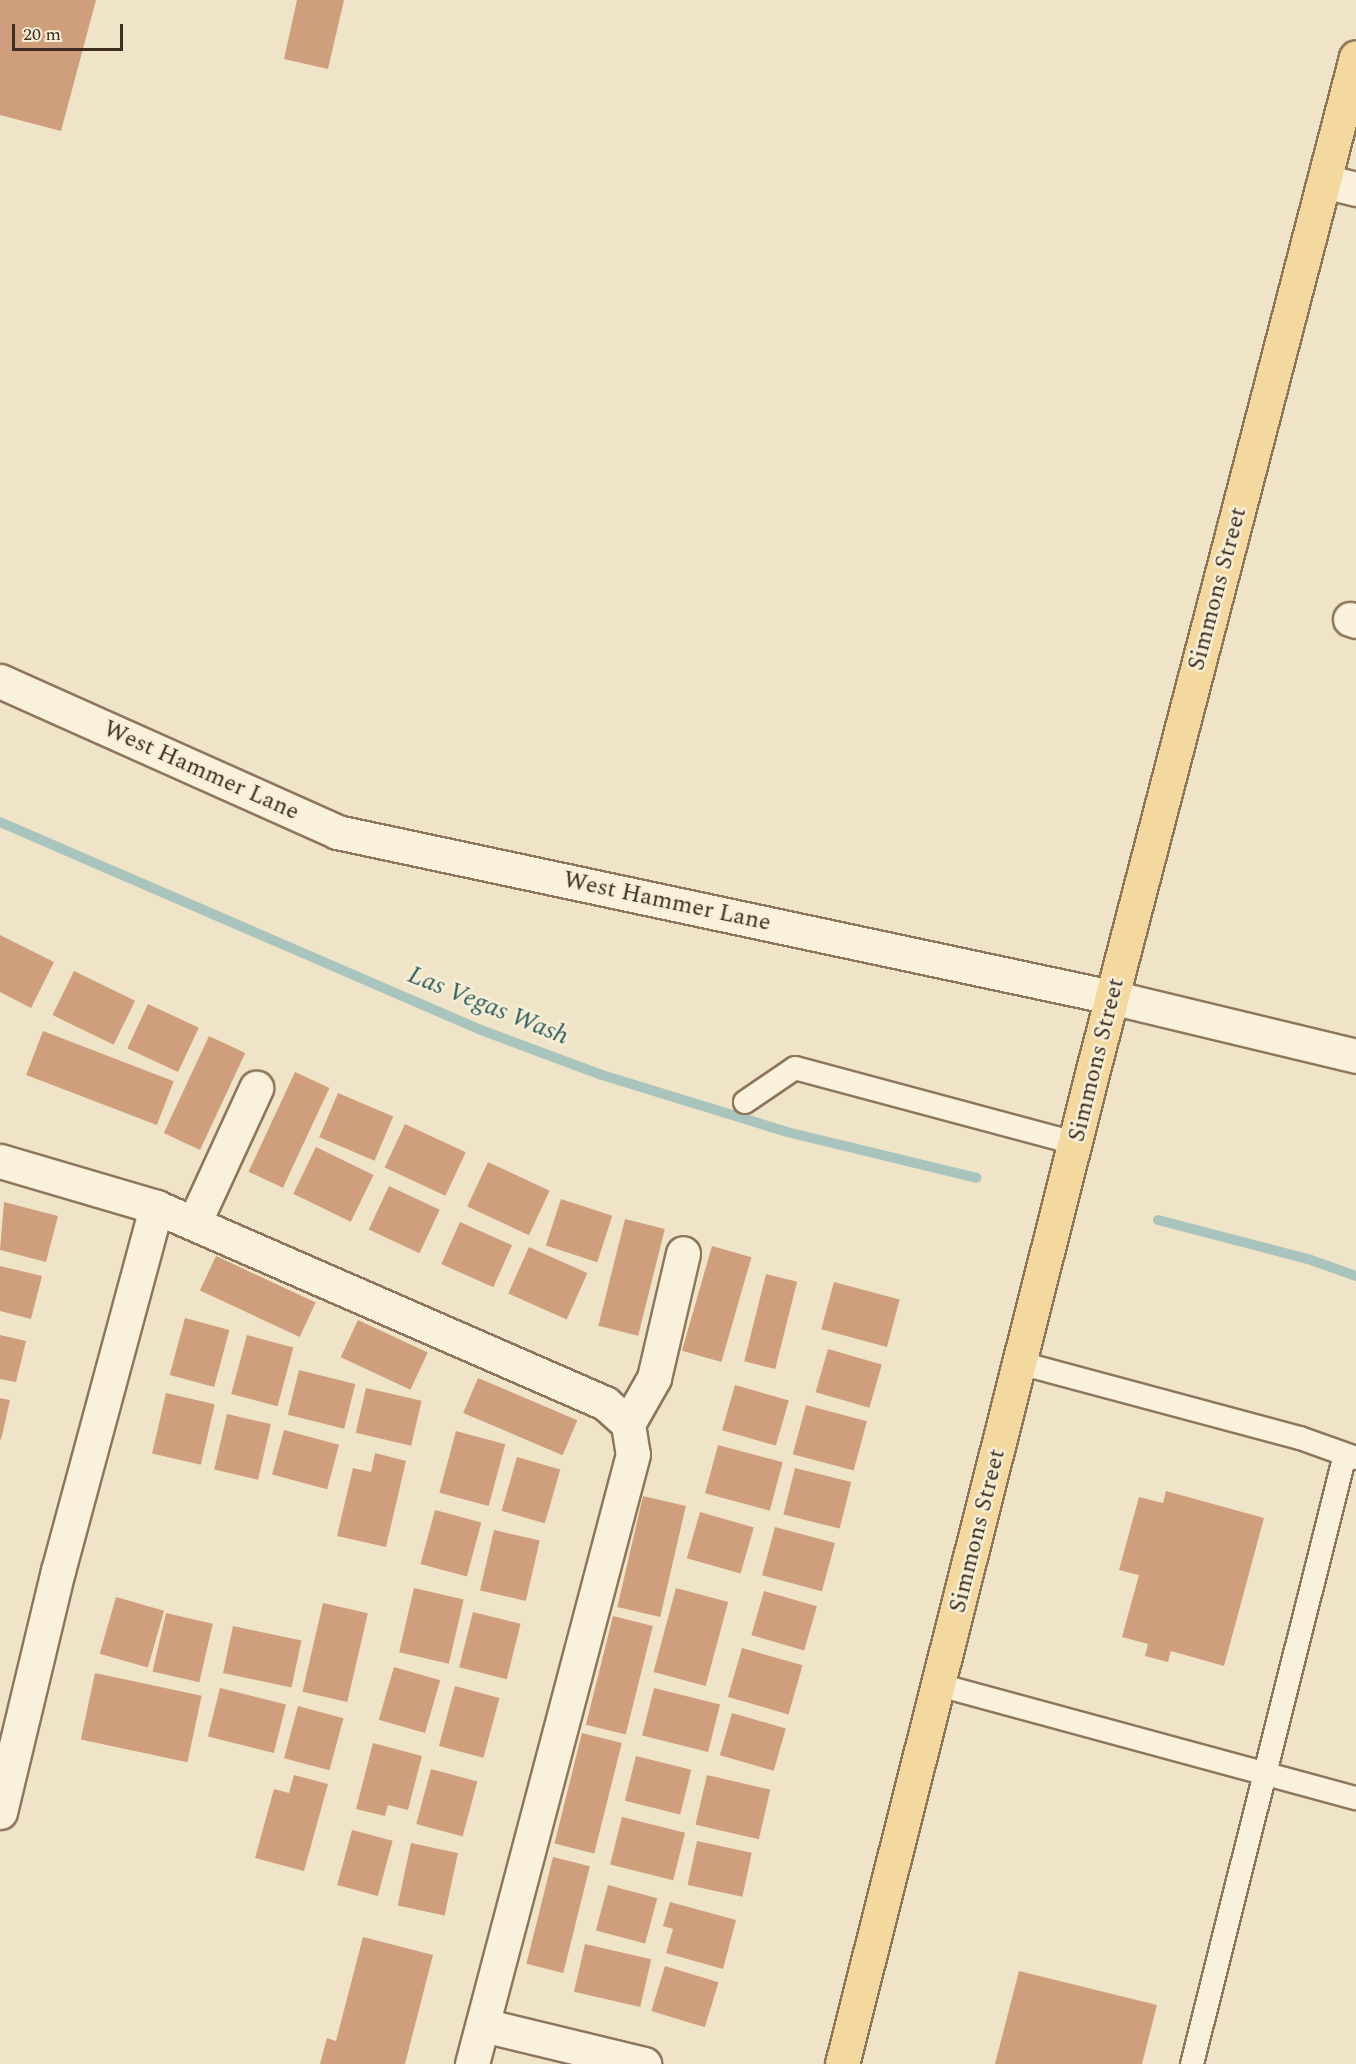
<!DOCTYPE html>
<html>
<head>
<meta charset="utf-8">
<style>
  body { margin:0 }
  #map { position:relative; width:1356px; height:2064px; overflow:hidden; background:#f0e4c8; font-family:Spectral,serif }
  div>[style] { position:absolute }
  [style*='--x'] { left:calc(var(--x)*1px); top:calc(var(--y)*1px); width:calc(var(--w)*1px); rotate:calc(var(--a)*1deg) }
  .stream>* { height:10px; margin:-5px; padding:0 5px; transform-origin:5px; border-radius:5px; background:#a9c4bc }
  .building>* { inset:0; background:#cf9f7d; transform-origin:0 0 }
  .roads { filter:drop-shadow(2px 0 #8d765c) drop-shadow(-2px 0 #8d765c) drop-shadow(0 2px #8d765c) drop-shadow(0 -2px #8d765c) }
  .service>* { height:22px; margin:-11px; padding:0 11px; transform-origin:11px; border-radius:11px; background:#faf1dc }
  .minor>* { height:33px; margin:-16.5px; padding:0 16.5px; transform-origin:16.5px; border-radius:16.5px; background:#faf1dc }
  .tertiary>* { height:33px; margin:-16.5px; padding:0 16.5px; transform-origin:16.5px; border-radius:16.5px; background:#faf1dc }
  .primary>* { height:33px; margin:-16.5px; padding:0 16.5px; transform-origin:16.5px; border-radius:16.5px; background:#f3d9a0 }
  span { translate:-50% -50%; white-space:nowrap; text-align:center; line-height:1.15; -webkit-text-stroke:5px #f7eed8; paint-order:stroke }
  .street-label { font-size:24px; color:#3d2e20 }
  .water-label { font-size:26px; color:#2f5d5a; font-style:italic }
  .scale { position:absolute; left:12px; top:24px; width:111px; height:27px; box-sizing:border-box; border:3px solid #3d2e20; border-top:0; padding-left:8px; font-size:18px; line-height:21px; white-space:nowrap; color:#3d2e20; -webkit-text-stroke:4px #f7eed8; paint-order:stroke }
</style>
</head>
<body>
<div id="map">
  <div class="stream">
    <div style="--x:0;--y:822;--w:524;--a:23.39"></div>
    <div style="--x:481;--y:1030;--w:129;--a:20.4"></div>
    <div style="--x:602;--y:1075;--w:194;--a:17.1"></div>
    <div style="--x:787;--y:1132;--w:195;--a:13.6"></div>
    <div style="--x:1158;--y:1220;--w:155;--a:14.6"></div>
    <div style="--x:1308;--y:1259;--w:51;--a:19.5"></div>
  </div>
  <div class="building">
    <div style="clip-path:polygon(0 0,96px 0,61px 131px,0 115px)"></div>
    <div style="clip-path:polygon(297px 0,344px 0,328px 69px,284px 59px)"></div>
    <div style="clip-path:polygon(0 935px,54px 962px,31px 1008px,0 992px)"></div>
    <div style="left:74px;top:971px;width:68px;height:49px;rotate:26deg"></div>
    <div style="left:148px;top:1004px;width:56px;height:49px;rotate:25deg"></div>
    <div style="left:43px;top:1031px;width:140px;height:47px;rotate:21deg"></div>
    <div style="left:209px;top:1036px;width:40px;height:107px;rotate:25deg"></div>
    <div style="left:295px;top:1072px;width:38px;height:110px;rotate:25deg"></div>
    <div style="left:338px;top:1093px;width:60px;height:48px;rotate:23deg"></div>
    <div style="left:405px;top:1124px;width:67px;height:48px;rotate:25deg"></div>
    <div style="left:316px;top:1147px;width:64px;height:52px;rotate:26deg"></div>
    <div style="left:488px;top:1162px;width:68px;height:49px;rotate:25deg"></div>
    <div style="left:389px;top:1186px;width:56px;height:48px;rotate:25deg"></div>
    <div style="left:561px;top:1199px;width:54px;height:49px;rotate:18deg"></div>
    <div style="clip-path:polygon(4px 1202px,58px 1216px,46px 1262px,0 1250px)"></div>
    <div style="left:625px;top:1219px;width:41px;height:110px;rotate:14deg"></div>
    <div style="left:460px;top:1222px;width:57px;height:46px;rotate:24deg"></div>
    <div style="left:712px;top:1246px;width:41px;height:109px;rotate:16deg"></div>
    <div style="left:529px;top:1247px;width:64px;height:51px;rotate:24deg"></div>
    <div style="left:216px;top:1256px;width:110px;height:38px;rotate:25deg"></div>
    <div style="clip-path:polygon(0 1266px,42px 1276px,31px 1319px,0 1311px)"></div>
    <div style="left:766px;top:1274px;width:32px;height:90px;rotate:14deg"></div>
    <div style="left:834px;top:1282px;width:68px;height:49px;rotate:15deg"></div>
    <div style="left:185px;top:1318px;width:46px;height:59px;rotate:15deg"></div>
    <div style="left:358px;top:1320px;width:77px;height:41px;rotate:25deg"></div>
    <div style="clip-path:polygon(0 1335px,26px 1341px,16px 1382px,0 1379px)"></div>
    <div style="left:247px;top:1335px;width:48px;height:61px;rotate:15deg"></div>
    <div style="left:828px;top:1349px;width:56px;height:45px;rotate:16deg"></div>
    <div style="left:299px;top:1370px;width:58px;height:46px;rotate:14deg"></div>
    <div style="left:478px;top:1378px;width:108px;height:38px;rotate:23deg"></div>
    <div style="left:735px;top:1385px;width:56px;height:47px;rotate:16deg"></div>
    <div style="left:366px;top:1388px;width:57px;height:46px;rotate:13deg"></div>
    <div style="left:166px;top:1393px;width:50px;height:62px;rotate:13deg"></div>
    <div style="clip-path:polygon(0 1398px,10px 1400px,1px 1440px,0 1439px)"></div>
    <div style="left:806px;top:1405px;width:63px;height:51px;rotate:15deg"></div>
    <div style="left:227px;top:1414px;width:45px;height:57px;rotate:13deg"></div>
    <div style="left:284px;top:1430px;width:57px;height:46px;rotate:15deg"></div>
    <div style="left:456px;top:1431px;width:51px;height:64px;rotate:15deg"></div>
    <div style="left:718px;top:1445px;width:67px;height:50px;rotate:15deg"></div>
    <div style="clip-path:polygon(375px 1453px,406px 1461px,386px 1547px,337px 1536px,353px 1468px,371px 1472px)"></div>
    <div style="left:517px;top:1457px;width:45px;height:56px;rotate:16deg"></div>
    <div style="left:795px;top:1468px;width:58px;height:48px;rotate:14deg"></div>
    <div style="clip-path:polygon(1166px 1491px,1264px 1518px,1224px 1666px,1171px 1651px,1168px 1662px,1145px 1656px,1148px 1644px,1122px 1637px,1139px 1575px,1119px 1570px,1139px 1497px,1163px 1503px)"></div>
    <div style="left:643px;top:1496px;width:44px;height:114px;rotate:13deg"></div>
    <div style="left:435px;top:1510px;width:48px;height:56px;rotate:15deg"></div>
    <div style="left:700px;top:1512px;width:56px;height:48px;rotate:16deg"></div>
    <div style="left:775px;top:1527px;width:62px;height:50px;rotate:15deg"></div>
    <div style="left:494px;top:1530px;width:47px;height:62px;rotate:13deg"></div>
    <div style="left:414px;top:1588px;width:51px;height:66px;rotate:13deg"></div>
    <div style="left:676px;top:1588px;width:54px;height:87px;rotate:15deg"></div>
    <div style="left:764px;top:1591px;width:55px;height:46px;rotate:16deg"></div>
    <div style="left:116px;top:1597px;width:50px;height:59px;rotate:16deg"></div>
    <div style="left:323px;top:1603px;width:46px;height:91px;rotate:13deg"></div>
    <div style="left:473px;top:1612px;width:49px;height:57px;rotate:14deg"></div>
    <div style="left:166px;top:1613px;width:48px;height:60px;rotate:13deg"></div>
    <div style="left:613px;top:1616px;width:41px;height:112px;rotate:14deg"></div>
    <div style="left:233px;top:1626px;width:70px;height:48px;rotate:12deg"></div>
    <div style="left:742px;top:1648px;width:63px;height:51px;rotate:16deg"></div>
    <div style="left:394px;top:1667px;width:48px;height:55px;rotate:16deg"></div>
    <div style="left:95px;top:1673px;width:109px;height:68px;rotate:12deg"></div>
    <div style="left:455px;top:1686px;width:46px;height:62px;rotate:15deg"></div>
    <div style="left:220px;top:1688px;width:68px;height:50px;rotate:14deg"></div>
    <div style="left:654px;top:1688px;width:68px;height:49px;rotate:14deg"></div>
    <div style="left:298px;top:1706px;width:47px;height:54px;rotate:15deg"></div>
    <div style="left:732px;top:1713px;width:56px;height:44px;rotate:16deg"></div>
    <div style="left:582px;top:1733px;width:41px;height:114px;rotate:14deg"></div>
    <div style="clip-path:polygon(373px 1743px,422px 1756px,408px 1810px,388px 1805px,385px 1816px,356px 1809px)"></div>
    <div style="left:636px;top:1756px;width:57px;height:46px;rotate:14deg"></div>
    <div style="left:431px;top:1769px;width:48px;height:57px;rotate:15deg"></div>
    <div style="clip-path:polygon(294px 1775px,328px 1784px,304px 1871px,255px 1858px,274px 1789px,289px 1793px)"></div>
    <div style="left:707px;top:1775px;width:65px;height:51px;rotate:13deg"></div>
    <div style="left:622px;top:1817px;width:65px;height:49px;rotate:14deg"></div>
    <div style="left:352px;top:1830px;width:42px;height:57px;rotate:15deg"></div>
    <div style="left:697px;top:1841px;width:56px;height:45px;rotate:12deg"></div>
    <div style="left:411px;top:1843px;width:48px;height:64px;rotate:12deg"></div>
    <div style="left:553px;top:1857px;width:38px;height:110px;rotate:14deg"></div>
    <div style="left:608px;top:1885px;width:51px;height:47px;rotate:15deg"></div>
    <div style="clip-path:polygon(670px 1902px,736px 1920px,723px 1969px,666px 1953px,673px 1929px,663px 1926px)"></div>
    <div style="clip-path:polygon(363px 1937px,433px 1955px,405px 2064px,320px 2064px,327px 2038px,336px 2041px)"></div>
    <div style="left:585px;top:1944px;width:68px;height:49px;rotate:13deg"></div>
    <div style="left:665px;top:1966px;width:56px;height:47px;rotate:17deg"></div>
    <div style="clip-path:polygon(1019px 1971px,1157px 2005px,1142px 2064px,995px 2064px)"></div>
  </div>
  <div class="roads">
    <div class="service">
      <div style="--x:745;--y:1102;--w:60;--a:-34.2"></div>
      <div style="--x:795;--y:1068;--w:290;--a:15"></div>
      <div style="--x:1020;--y:1363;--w:290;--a:15"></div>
      <div style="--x:1300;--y:1438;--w:59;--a:19.7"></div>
      <div style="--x:939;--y:1685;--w:432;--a:15.2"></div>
      <div style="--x:1192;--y:2064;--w:628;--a:-75.9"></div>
    </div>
    <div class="minor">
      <div style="--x:1324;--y:181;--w:33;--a:14"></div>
      <div style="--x:1350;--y:619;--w:6;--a:18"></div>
      <div style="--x:0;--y:681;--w:369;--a:24.1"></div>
      <div style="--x:337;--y:832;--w:791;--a:12.03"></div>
      <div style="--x:0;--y:1161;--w:163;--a:16.4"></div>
      <div style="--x:156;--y:1207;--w:490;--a:23.6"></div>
      <div style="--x:605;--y:1403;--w:31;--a:42"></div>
      <div style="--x:628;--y:1424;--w:30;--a:81"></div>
      <div style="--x:633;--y:1454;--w:631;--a:104.79"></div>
      <div style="--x:194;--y:1223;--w:149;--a:-65.3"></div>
      <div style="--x:628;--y:1424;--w:53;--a:-60.5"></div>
      <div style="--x:654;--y:1378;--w:128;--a:-76.9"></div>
      <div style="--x:0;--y:1812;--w:248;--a:-76.5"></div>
      <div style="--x:58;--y:1571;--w:377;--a:-74.9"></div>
      <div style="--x:483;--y:2025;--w:166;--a:13.6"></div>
    </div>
    <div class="tertiary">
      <div style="--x:1111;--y:997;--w:252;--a:13.5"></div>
    </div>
    <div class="primary">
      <div style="--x:842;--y:2064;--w:1033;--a:-75.83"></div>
      <div style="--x:1095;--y:1062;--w:1038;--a:-75.44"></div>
    </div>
  </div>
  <div class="street-label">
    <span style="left:1218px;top:589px;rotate:-75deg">Simmons Street</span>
    <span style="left:201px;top:771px;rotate:24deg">West Hammer Lane</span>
    <span style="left:667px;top:902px;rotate:12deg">West Hammer Lane</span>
    <span style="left:1097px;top:1060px;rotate:-76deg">Simmons Street</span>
    <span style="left:978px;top:1531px;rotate:-76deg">Simmons Street</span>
  </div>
  <div class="water-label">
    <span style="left:488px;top:1006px;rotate:22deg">Las Vegas Wash</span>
  </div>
  <div class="scale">20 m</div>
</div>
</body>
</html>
